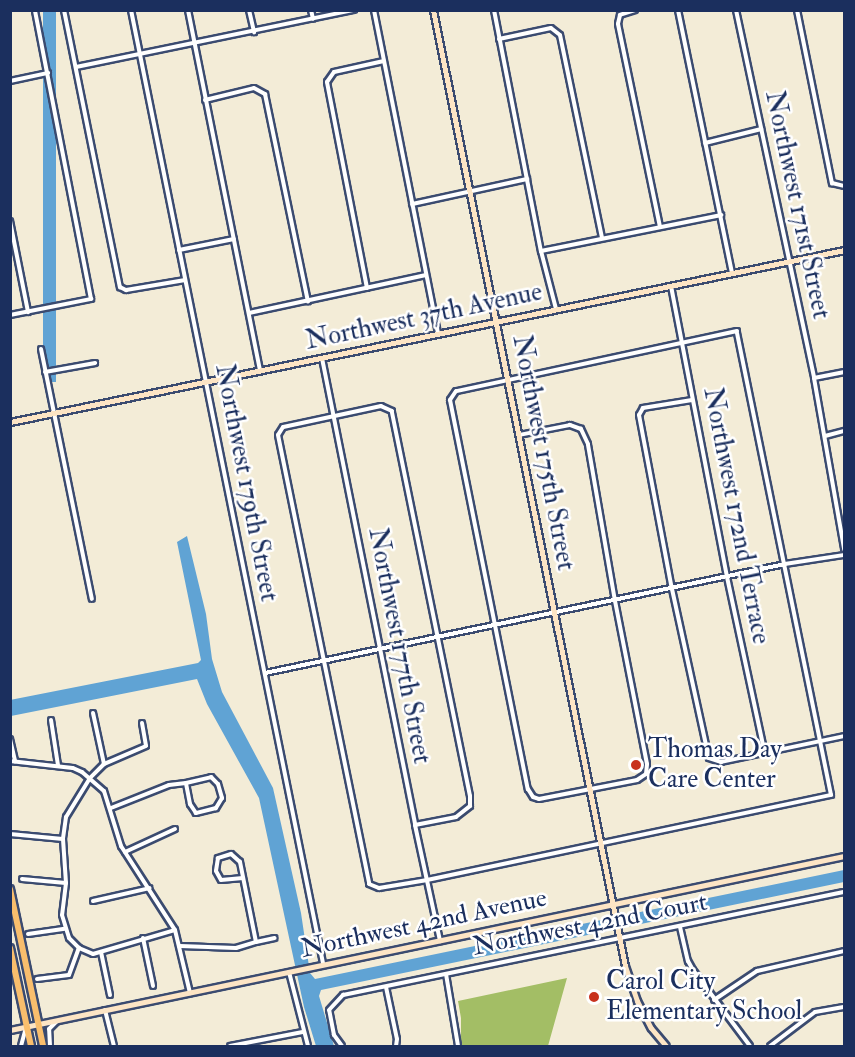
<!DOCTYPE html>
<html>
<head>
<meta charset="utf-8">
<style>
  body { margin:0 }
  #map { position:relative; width:855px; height:1057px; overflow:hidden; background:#f3ecd7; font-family:"IM FELL Double Pica",serif }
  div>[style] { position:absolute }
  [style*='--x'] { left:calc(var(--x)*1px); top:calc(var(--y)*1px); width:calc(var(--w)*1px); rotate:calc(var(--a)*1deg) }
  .green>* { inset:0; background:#a3be65 }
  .water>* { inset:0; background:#60a3d4; transform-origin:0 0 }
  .roads { filter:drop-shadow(2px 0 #3b4b70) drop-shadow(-2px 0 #3b4b70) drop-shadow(0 2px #3b4b70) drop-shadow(0 -2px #3b4b70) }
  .street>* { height:4px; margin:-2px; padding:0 2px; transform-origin:2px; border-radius:2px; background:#fff }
  .secondary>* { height:5px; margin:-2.5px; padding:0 2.5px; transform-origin:2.5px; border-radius:2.5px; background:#fde5c5 }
  .primary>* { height:6px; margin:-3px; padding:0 3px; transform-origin:3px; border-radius:3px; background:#f9be6d }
  .dots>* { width:16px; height:16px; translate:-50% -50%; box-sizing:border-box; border:3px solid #fff; border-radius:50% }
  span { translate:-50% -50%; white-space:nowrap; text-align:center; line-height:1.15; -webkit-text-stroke:5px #fff; paint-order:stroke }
  .street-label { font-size:26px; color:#1b2f5e }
  .poi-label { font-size:26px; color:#1b2f5e }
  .left { translate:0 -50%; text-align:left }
  .frame { position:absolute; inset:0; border:12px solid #1b2f5e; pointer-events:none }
</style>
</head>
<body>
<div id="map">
  <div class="green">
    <div style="clip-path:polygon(567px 978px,548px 1046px,461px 1046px,461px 1018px,458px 1001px)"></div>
  </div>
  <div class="water">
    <div style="left:43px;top:11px;width:13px;height:371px"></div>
    <div style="clip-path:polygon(187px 536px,206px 614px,212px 659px,222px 692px,273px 788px,301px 913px,310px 973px,315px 979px,844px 870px,844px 882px,321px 990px,319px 996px,334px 1046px,316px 1046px,304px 1007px,259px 798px,207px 704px,197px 679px,11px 716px,10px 700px,198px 663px,201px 660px,177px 542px)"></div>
  </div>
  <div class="roads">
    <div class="street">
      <div style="--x:64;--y:10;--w:283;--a:78.6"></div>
      <div style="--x:120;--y:287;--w:7;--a:27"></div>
      <div style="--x:126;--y:290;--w:60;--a:-9.6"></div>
      <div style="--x:131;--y:10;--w:972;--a:78.61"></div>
      <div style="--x:188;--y:10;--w:368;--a:78.7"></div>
      <div style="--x:249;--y:10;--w:23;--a:77"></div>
      <div style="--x:311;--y:10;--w:9;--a:77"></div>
      <div style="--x:374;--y:10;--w:329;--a:78.8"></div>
      <div style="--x:494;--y:10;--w:246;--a:79"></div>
      <div style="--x:541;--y:251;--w:60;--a:75.5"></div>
      <div style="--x:635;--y:10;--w:16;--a:162"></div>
      <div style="--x:620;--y:15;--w:9;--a:103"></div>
      <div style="--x:618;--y:24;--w:206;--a:78.3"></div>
      <div style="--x:678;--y:10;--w:268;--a:78.4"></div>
      <div style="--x:736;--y:10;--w:376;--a:78"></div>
      <div style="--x:814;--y:378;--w:174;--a:80"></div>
      <div style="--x:797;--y:10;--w:177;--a:78.6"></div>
      <div style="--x:832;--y:183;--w:12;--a:14"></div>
      <div style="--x:499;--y:39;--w:53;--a:-11.9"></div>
      <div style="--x:551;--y:28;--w:11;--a:38"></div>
      <div style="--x:560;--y:35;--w:207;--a:78.3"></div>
      <div style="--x:76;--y:67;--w:284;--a:-11.6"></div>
      <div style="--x:10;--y:81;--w:39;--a:-12"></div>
      <div style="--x:205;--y:100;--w:50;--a:-13.8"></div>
      <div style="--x:254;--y:88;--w:13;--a:29"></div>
      <div style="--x:265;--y:94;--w:212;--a:78.3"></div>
      <div style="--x:705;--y:143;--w:58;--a:-14"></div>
      <div style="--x:412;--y:204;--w:118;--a:-12.3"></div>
      <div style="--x:10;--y:221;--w:93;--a:78.8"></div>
      <div style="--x:179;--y:250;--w:56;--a:-11.3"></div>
      <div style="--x:541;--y:251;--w:184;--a:-11.3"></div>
      <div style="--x:671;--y:286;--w:296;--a:79.1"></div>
      <div style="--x:727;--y:577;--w:181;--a:77.9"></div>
      <div style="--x:367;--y:288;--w:210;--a:-101"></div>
      <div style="--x:327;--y:82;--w:12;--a:-55"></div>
      <div style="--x:334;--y:72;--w:51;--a:-12.4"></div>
      <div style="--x:249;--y:313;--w:181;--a:-12.1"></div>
      <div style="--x:10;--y:315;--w:83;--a:-11.2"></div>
      <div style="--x:91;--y:299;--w:294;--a:-101"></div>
      <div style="--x:41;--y:349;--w:255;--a:78.5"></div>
      <div style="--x:322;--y:358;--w:476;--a:78.7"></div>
      <div style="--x:415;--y:825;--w:119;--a:77.8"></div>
      <div style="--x:45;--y:372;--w:51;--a:-10.2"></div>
      <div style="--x:814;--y:378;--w:31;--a:-11"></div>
      <div style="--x:692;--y:400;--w:50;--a:170.7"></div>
      <div style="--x:643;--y:408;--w:8;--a:120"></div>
      <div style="--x:639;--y:415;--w:177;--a:79.3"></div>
      <div style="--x:672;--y:589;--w:173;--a:77.7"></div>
      <div style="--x:709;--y:758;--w:13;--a:18"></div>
      <div style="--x:721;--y:762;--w:126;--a:-11.9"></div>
      <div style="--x:825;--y:436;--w:20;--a:-15"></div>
      <div style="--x:265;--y:673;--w:531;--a:-11.84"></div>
      <div style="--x:785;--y:564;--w:60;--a:-8.7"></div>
      <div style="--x:93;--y:713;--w:52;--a:77.8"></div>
      <div style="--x:51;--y:720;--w:46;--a:81.2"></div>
      <div style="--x:142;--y:723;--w:23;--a:80"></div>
      <div style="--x:146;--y:746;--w:46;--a:156.8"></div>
      <div style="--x:104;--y:764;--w:20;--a:135"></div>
      <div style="--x:90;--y:778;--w:46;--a:121.6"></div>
      <div style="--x:66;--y:817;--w:22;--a:98"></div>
      <div style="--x:63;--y:839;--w:44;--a:86.1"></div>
      <div style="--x:66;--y:883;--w:32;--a:97"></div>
      <div style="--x:62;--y:915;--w:24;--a:73"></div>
      <div style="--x:69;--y:938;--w:14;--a:45"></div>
      <div style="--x:79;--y:948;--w:15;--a:23"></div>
      <div style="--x:93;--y:954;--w:85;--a:-16.3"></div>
      <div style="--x:10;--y:739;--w:23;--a:77"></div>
      <div style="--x:10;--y:761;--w:63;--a:6.3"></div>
      <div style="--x:73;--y:768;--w:10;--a:24"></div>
      <div style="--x:82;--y:772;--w:29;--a:41"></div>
      <div style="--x:104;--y:791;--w:58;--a:72.8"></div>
      <div style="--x:121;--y:846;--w:100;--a:57.3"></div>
      <div style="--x:175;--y:930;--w:65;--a:76.6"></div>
      <div style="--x:211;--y:777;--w:10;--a:45"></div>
      <div style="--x:218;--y:784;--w:15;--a:74"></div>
      <div style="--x:222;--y:798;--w:12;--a:121"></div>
      <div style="--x:216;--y:808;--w:21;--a:166"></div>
      <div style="--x:196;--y:813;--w:11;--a:-124"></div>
      <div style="--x:190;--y:804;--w:21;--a:-101"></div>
      <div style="--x:186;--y:783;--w:26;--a:-13"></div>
      <div style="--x:111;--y:808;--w:62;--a:-21.6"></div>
      <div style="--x:169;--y:785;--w:17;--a:-7"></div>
      <div style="--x:415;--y:825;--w:42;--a:-11"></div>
      <div style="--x:456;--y:817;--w:18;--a:-38"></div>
      <div style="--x:470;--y:806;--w:10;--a:-90"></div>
      <div style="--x:470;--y:796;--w:393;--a:-101.5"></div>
      <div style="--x:392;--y:411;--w:12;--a:-156"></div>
      <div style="--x:381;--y:406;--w:100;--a:167.9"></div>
      <div style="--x:283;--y:427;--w:9;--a:122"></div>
      <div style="--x:278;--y:435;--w:458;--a:78.5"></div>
      <div style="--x:369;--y:884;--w:11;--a:22"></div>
      <div style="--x:379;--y:888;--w:49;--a:-9.5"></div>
      <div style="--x:427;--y:880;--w:413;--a:-11.9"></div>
      <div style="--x:831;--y:795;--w:473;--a:-101.5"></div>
      <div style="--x:737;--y:331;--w:287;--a:167.9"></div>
      <div style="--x:456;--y:391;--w:11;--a:124"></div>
      <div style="--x:450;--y:400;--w:397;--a:78.7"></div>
      <div style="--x:528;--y:789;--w:9;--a:58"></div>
      <div style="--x:533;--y:797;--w:6;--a:18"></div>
      <div style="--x:539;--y:799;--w:100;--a:-11"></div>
      <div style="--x:637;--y:780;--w:11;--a:-34"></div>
      <div style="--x:646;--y:774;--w:10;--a:-84"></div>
      <div style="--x:647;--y:764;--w:166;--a:-101.1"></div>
      <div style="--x:615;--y:601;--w:159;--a:-99.8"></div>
      <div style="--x:588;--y:444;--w:17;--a:-115"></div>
      <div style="--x:581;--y:429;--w:12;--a:-160"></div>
      <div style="--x:570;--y:425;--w:52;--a:168.9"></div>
      <div style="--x:10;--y:834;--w:53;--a:5.4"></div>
      <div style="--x:125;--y:852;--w:55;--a:-24.7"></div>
      <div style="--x:22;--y:879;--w:44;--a:5.2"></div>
      <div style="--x:93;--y:901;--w:58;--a:-12.8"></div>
      <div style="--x:680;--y:927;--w:35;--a:77"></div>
      <div style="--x:688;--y:961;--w:10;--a:61"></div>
      <div style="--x:693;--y:970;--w:95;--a:53.1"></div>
      <div style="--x:28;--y:934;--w:37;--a:-8"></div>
      <div style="--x:143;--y:938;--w:49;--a:78.2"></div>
      <div style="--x:256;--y:942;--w:19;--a:-12"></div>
      <div style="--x:180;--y:946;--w:56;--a:2"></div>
      <div style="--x:236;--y:948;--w:21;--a:-17"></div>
      <div style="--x:256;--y:942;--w:82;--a:-101.3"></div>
      <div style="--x:240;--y:862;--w:12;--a:-138"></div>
      <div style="--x:231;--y:854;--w:14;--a:163"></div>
      <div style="--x:218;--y:858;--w:13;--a:99"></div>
      <div style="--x:216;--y:871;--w:10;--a:61"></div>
      <div style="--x:221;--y:880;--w:22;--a:-5"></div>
      <div style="--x:101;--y:952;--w:44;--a:78.2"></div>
      <div style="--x:289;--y:972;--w:76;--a:75.6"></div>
      <div style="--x:446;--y:974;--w:73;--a:80.5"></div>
      <div style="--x:37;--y:979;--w:32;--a:-7"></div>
      <div style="--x:69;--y:975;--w:29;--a:-70"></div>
      <div style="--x:386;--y:987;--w:53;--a:78.1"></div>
      <div style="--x:397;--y:1039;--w:7;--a:98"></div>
      <div style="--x:714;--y:1000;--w:52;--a:-34"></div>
      <div style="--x:757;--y:971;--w:89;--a:-12.9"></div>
      <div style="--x:105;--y:1010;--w:37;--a:76"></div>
      <div style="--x:21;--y:1046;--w:20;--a:-75"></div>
      <div style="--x:50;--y:1046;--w:17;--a:-93"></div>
      <div style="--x:49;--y:1029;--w:11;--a:-45"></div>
      <div style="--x:230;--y:1046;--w:74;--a:-10.9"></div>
      <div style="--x:342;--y:1046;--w:14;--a:-126"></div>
      <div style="--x:334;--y:1035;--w:25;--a:-101"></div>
      <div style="--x:329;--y:1010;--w:21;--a:-47"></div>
      <div style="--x:343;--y:995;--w:511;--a:-11.62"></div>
      <div style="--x:770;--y:1046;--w:56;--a:-37.1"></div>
      <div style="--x:815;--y:1012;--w:29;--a:-10"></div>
    </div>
    <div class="secondary">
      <div style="--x:433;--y:10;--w:975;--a:78.64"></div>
      <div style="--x:625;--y:966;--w:37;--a:71"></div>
      <div style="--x:637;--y:1001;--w:30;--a:63"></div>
      <div style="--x:651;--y:1028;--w:23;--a:50"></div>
      <div style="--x:10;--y:422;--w:852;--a:-11.65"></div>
      <div style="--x:10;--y:1030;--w:852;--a:-11.78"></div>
    </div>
    <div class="primary">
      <div style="--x:10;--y:889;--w:160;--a:78.1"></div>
      <div style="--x:10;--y:948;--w:100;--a:77.9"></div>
    </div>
  </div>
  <div class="dots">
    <div style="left:636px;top:765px;background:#c8321e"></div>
    <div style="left:594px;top:997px;background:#c8321e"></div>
  </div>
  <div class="street-label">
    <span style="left:797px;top:205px;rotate:78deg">Northwest 171st Street</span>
    <span style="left:424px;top:317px;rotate:-12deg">Northwest 37th Avenue</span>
    <span style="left:543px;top:453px;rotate:79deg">Northwest 175th Street</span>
    <span style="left:246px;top:483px;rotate:79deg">Northwest 179th Street</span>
    <span style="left:736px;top:516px;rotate:79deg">Northwest 172nd Terrace</span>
    <span style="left:399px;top:646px;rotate:79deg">Northwest 177th Street</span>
    <span style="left:424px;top:924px;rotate:-12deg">Northwest 42nd Avenue</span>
    <span style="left:590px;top:925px;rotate:-11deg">Northwest 42nd Court</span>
  </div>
  <div class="poi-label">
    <span class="left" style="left:648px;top:765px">Thomas Day<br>Care Center</span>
    <span class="left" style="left:606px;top:997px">Carol City<br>Elementary School</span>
  </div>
  <div class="frame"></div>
</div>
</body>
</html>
